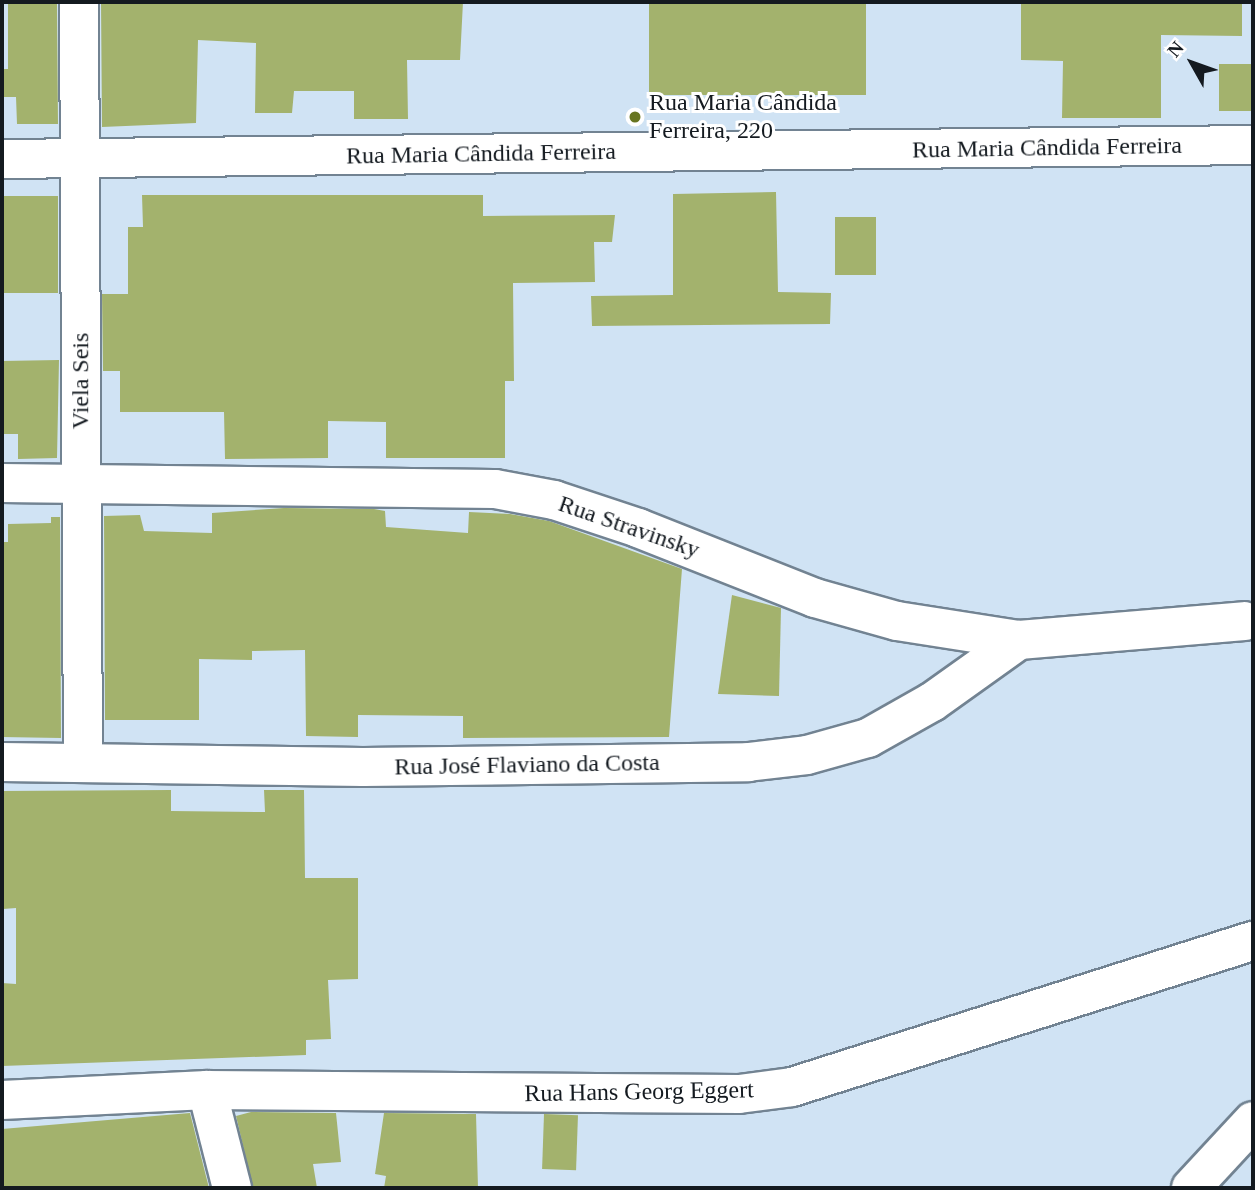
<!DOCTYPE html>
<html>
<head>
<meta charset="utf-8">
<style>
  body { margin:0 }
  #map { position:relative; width:1255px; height:1190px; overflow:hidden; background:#d0e3f4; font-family:Georgia,serif }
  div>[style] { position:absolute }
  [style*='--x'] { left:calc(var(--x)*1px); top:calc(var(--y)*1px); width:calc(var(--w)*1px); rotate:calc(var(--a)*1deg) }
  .building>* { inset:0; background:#a3b26d; transform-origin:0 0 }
  .roads { filter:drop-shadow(2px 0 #728392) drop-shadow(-2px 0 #728392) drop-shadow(0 2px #728392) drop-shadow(0 -2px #728392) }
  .minor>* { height:38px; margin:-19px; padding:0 19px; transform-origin:19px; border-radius:19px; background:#fff }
  .dots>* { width:19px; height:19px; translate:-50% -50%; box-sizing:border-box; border:4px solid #fff; border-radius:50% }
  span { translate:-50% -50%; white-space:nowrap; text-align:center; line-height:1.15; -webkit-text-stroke:6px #fff; paint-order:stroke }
  .poi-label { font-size:24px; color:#141a20 }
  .left { translate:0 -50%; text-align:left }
  .street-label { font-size:24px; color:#141a20 }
  .frame { position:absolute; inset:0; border:4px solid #141a20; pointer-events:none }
  .north { position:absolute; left:1157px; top:28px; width:70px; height:70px; -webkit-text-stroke:5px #fff; paint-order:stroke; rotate:310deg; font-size:19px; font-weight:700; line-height:28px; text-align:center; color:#141a20 }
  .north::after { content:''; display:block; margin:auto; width:24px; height:32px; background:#141a20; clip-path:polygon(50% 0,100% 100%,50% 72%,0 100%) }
</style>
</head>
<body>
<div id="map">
  <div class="building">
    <div style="clip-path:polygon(8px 2px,57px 2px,58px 124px,17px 124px,16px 97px,2px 97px,2px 69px,8px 69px)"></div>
    <div style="clip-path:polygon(101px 2px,463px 2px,460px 60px,407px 60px,408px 119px,354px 119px,354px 91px,294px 91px,292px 113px,255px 113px,256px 43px,198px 40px,196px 123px,102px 127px)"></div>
    <div style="left:649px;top:2px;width:217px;height:93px"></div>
    <div style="clip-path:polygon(1021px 2px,1242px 2px,1242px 36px,1161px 35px,1161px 118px,1062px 118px,1063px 61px,1021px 60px)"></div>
    <div style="left:1253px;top:64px;width:47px;height:34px;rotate:90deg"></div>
    <div style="clip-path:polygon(776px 192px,778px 292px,831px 293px,830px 324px,592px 326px,591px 296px,673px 295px,673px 194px)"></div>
    <div style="clip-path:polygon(142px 195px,483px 195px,483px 216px,615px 215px,612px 242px,594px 242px,595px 282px,513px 283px,514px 381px,505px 381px,505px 458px,386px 458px,386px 422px,328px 421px,328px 458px,225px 459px,224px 412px,120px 412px,120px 371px,103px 371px,102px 294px,128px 294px,128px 227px,143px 227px)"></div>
    <div style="left:2px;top:196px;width:56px;height:97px"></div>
    <div style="left:876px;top:217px;width:58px;height:41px;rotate:90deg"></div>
    <div style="clip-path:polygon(59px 360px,57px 458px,18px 459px,18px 434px,2px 434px,2px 361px)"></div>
    <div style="clip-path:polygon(284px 508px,374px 509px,385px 511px,386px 527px,468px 533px,469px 512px,510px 514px,549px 521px,682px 569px,669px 737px,463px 738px,463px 716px,358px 715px,358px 737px,306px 736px,305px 650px,252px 651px,252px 660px,199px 659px,199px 720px,105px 720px,104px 516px,140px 515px,144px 531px,212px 533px,212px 513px)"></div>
    <div style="clip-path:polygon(51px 517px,60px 517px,61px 738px,2px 737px,2px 542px,8px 542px,8px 524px,51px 523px)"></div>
    <div style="clip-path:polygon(732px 595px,781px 608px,779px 696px,718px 694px)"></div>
    <div style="clip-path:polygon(171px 790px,171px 811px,265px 812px,264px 790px,304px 790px,305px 878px,358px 878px,358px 979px,328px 980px,331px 1039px,306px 1040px,306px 1055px,2px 1066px,2px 983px,16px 984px,16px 908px,3px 909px,2px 903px,2px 791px)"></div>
    <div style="clip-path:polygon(251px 1112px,336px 1113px,341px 1162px,313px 1164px,317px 1188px,253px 1188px,236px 1116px)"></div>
    <div style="clip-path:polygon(190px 1113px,209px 1188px,2px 1188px,2px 1129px)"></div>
    <div style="clip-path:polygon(384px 1113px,476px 1114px,478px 1188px,384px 1188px,386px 1176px,375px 1174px)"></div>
    <div style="left:544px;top:1114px;width:34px;height:55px;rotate:2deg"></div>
  </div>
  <div class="roads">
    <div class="minor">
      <div style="--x:79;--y:2;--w:759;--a:89.7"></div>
      <div style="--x:2;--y:159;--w:1251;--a:-0.64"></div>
      <div style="--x:2;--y:483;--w:493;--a:0.7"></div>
      <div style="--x:495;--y:489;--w:60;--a:10.6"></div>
      <div style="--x:554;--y:500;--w:89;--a:18.4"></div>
      <div style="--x:638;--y:528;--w:190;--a:21.6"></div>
      <div style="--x:815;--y:598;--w:85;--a:15.7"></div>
      <div style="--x:897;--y:621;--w:123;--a:8.9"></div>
      <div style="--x:1019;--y:640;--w:226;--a:-4.8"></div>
      <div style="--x:2;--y:762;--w:361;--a:0.8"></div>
      <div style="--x:363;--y:767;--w:385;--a:-0.7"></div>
      <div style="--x:748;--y:762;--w:59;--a:-6.8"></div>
      <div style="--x:807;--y:755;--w:63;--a:-15.6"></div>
      <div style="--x:868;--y:738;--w:73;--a:-29.4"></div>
      <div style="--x:932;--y:702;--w:107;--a:-35.5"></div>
      <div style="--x:207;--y:1090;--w:101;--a:75.7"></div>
      <div style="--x:2;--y:1100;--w:205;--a:-2.8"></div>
      <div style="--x:207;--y:1090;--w:532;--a:0.43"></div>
      <div style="--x:739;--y:1094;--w:53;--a:-7.5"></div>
      <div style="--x:792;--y:1087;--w:484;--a:-17.6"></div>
      <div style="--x:1191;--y:1188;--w:91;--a:-47.2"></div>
    </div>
  </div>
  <div class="dots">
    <div style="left:635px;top:117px;background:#677521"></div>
  </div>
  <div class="poi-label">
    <span class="left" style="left:649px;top:117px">Rua Maria Cândida<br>Ferreira, 220</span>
  </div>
  <div class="street-label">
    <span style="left:1047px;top:148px;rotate:-1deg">Rua Maria Cândida Ferreira</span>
    <span style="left:481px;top:154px;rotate:-1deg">Rua Maria Cândida Ferreira</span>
    <span style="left:81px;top:381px;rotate:-90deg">Viela Seis</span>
    <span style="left:629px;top:527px;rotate:19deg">Rua Stravinsky</span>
    <span style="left:527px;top:765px;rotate:-1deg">Rua José Flaviano da Costa</span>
    <span style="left:639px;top:1092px;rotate:-1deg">Rua Hans Georg Eggert</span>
  </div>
  <div class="frame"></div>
  <div class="north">N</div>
</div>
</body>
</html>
